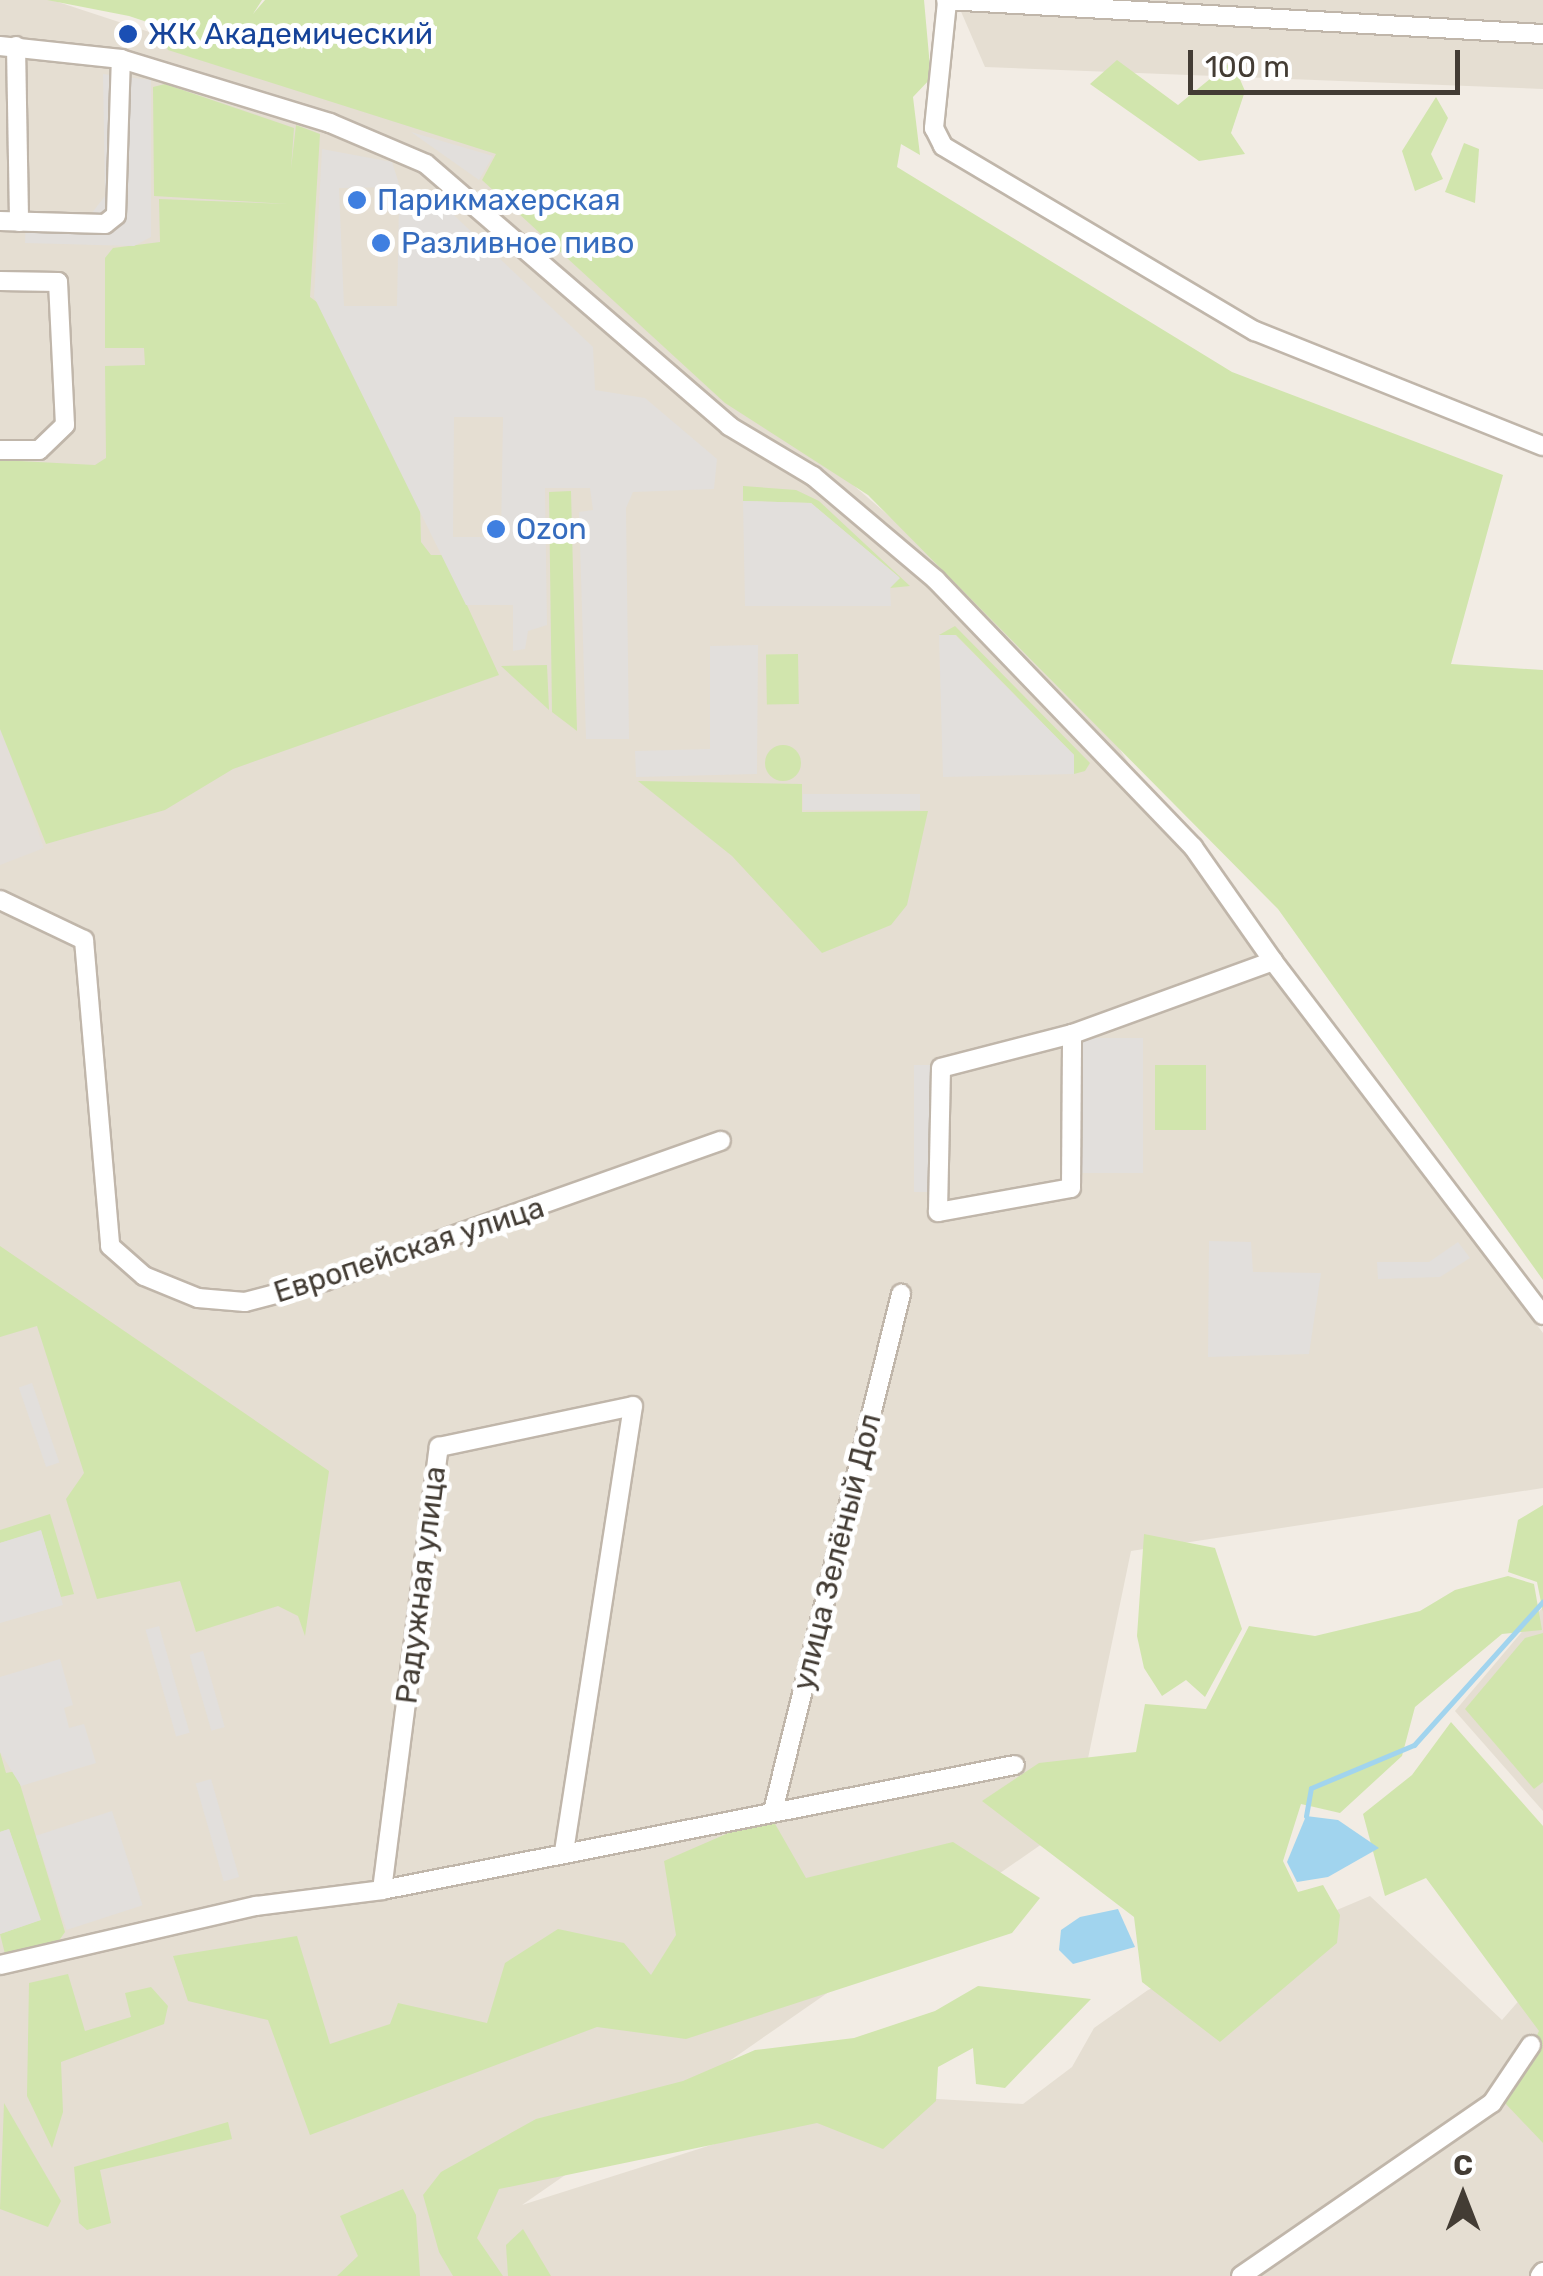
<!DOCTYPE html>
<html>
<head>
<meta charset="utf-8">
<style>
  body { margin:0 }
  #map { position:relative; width:1543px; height:2276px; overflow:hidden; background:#f2ece4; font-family:Rubik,sans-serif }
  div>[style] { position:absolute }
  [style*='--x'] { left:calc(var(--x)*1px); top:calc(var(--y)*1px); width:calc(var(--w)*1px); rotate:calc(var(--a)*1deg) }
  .residential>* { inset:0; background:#e5ded2 }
  .industrial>* { inset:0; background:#e3ded9 }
  .green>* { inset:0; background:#d1e5ad; transform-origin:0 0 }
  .round { border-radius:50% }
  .parking>* { inset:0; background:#e2dfdc; transform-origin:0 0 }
  .water>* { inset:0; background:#a1d4ee }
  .stream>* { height:5px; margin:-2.5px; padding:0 2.5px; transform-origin:2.5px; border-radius:2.5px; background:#a1d4ee }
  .roads { filter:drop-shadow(2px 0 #c0b6aa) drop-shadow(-2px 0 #c0b6aa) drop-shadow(0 2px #c0b6aa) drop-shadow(0 -2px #c0b6aa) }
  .minor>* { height:18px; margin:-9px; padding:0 9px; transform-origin:9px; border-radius:9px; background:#fff }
  .dots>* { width:28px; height:28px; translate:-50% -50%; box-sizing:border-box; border:5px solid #fff; border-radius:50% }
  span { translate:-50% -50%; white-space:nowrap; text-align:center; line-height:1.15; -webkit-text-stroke:10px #fff; paint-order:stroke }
  .transit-label { font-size:30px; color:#164399 }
  .left { translate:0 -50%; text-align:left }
  .shop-label { font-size:30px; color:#366cbe }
  .street-label { font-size:30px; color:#433c34 }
  .north { position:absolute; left:1413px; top:2146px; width:100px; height:100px; -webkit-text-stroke:8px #fff; paint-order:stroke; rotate:0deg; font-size:28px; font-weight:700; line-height:40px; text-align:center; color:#433c34 }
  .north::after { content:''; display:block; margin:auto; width:35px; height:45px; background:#433c34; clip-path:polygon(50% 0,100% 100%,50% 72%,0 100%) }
  .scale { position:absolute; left:1188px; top:50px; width:272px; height:45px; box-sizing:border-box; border:5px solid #433c34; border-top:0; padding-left:12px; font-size:30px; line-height:35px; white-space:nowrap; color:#433c34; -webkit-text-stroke:8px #fff; paint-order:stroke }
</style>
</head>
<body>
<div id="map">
  <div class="residential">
    <div style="clip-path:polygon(0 0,52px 0,554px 165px,750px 396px,1071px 673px,1186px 853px,1543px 1333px,1543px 1488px,1131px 1551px,1075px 1821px,522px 2205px,869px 2095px,1023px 2104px,1072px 2067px,1094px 2028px,1148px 1990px,1370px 1896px,1502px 2020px,1543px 1973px,1543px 2276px,0 2276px)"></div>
    <div style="clip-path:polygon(956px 0,1543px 0,1543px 89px,985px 67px)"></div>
    <div style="clip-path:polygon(1543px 1607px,1543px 1811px,1455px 1711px)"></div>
  </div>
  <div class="industrial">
    <div style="clip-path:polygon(0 723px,44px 848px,0 865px)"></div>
  </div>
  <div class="green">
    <div style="clip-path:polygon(47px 0,262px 0,253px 14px,265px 0,924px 0,931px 78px,913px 97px,920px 155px,901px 144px,897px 167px,1232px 372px,1503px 475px,1451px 664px,1543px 670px,1543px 1280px,1278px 909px,868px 495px,725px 403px,482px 180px,496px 154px,168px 50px,156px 25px,129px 16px)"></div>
    <div style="clip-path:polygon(1117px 60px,1178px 105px,1232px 61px,1245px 91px,1231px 133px,1245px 154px,1199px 161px,1090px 84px)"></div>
    <div style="clip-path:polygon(165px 84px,294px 128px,291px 169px,296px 125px,320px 134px,310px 297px,341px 320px,420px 505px,421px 542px,431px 555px,444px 555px,499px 675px,233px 769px,165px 810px,46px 844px,0 729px,0 460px,95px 465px,106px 458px,105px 366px,145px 365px,144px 348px,105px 348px,105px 258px,113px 248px,160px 242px,159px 199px,288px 204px,154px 196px,153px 87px)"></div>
    <div style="clip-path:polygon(1436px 97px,1448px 118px,1431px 154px,1443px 179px,1415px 191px,1402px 151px)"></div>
    <div style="clip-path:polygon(1464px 143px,1479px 149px,1475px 203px,1445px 192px)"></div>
    <div style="clip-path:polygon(743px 486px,796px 490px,819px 501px,910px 586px,890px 588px,899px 577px,811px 503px,743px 501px)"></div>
    <div style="clip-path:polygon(571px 491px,577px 731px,552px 712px,549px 492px)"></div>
    <div style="clip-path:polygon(955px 626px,1090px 763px,1085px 771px,1074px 774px,1074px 755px,956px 635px,939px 635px)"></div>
    <div style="left:798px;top:654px;width:50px;height:32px;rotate:89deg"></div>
    <div style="clip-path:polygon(547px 665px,549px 710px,501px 666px)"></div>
    <div class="round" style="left:765px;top:745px;width:36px;height:36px"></div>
    <div style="clip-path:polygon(638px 781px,802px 784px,802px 812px,928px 811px,907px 905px,891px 925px,822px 953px,732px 856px)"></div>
    <div style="left:1155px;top:1065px;width:51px;height:65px"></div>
    <div style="clip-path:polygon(0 1246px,329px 1471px,305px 1636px,298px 1616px,278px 1606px,196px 1632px,180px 1581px,97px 1599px,66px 1499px,84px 1473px,37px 1326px,0 1337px)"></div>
    <div style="clip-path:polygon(1543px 1505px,1543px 1612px,1537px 1582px,1508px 1572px,1518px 1520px)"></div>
    <div style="clip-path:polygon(50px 1514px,74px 1594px,61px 1597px,41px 1531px,0 1543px,0 1530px)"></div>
    <div style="clip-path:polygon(1144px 1534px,1215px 1548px,1242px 1629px,1205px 1697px,1186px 1680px,1162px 1696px,1144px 1668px,1137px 1636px)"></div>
    <div style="clip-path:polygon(1508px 1576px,1534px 1584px,1542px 1630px,1502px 1634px,1415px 1707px,1402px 1756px,1340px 1813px,1301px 1804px,1283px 1861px,1298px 1892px,1323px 1885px,1340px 1915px,1337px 1943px,1220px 2042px,1142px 1982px,1134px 1917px,982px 1801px,1039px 1763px,1136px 1752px,1145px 1704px,1206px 1709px,1249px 1626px,1315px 1636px,1420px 1611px,1455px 1590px)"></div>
    <div style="clip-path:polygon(1543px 1633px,1543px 1782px,1534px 1789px,1465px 1709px,1525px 1638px)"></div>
    <div style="clip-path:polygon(1451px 1722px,1543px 1826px,1543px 2143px,1504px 2102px,1539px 2031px,1426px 1878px,1385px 1896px,1363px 1814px,1412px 1775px)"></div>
    <div style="clip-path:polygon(0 1752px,6px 1773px,16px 1771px,65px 1932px,58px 1942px,6px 1958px,0 1934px,40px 1920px,9px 1829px,0 1832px)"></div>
    <div style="clip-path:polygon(770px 1815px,806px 1878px,953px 1842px,1040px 1898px,1012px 1933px,686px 2039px,597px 2027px,310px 2135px,268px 2020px,188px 2001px,173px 1956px,297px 1936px,330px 2044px,390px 2024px,398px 2003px,487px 2023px,505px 1963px,558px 1929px,624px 1943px,651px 1975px,676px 1935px,664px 1861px)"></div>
    <div style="clip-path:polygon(68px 1974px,85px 2031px,131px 2017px,125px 1993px,151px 1987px,168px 2006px,164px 2024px,61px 2062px,63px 2112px,52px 2148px,27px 2096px,29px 1983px)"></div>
    <div style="clip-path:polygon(978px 1986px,1091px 1999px,1005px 2088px,976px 2084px,973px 2048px,938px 2067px,936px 2101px,883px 2149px,817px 2123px,499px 2189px,477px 2238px,503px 2276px,453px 2276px,439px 2252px,423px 2195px,441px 2172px,536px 2119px,683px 2081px,755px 2050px,854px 2038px,935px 2011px)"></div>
    <div style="clip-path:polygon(4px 2103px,61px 2201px,48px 2227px,0 2209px)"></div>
    <div style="clip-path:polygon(228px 2122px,232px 2139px,100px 2170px,111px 2223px,87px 2230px,79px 2223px,74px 2167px)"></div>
    <div style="clip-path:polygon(403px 2189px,416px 2215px,420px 2276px,337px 2276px,358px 2256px,340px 2216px)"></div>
    <div style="clip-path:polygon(523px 2229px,551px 2276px,508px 2276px,506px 2245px)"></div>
  </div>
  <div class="parking">
    <div style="clip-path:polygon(103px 74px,151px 80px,151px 237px,134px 246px,25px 243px,26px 215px,88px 218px,105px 196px)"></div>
    <div style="clip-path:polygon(411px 132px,493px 156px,479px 180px)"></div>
    <div style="clip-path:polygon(evenodd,322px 149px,392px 162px,400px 187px,339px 188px,344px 306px,397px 306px,399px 203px,440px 202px,593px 347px,595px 390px,645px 398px,717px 459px,714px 489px,633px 492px,626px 508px,629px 739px,586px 739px,579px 512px,593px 510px,590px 488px,545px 488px,547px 625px,528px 631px,525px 649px,513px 651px,513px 605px,466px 605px,314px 297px,322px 149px,454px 417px,503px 417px,501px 537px,453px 537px,454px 417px)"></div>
    <div style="clip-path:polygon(743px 501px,811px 503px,900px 578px,890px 588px,891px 606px,745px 606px)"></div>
    <div style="clip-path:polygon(939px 635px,955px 635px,1074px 755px,1074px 774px,943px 777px)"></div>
    <div style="clip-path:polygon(758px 645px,757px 774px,636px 777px,635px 751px,710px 749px,710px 646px)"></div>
    <div style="left:920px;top:794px;width:16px;height:117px;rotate:90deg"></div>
    <div style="left:1082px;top:1038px;width:61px;height:135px"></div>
    <div style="left:914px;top:1065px;width:17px;height:127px"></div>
    <div style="clip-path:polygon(1209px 1241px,1251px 1242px,1253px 1272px,1321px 1273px,1309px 1354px,1208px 1357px)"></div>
    <div style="clip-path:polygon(1458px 1242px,1470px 1258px,1440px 1277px,1378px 1279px,1377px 1262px,1429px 1262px)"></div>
    <div style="left:32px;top:1383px;width:84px;height:14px;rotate:71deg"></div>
    <div style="clip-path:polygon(41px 1530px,63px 1605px,0 1623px,0 1543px)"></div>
    <div style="left:159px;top:1626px;width:111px;height:14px;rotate:74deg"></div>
    <div style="left:203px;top:1651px;width:79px;height:14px;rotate:74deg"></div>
    <div style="clip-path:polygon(60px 1659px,73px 1705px,64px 1708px,69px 1728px,84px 1724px,96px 1763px,21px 1786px,0 1752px,0 1677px)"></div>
    <div style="left:211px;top:1779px;width:102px;height:16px;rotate:74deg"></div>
    <div style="left:112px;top:1811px;width:99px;height:80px;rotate:72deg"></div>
    <div style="clip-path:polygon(9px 1829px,41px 1920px,0 1934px,0 1832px)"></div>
  </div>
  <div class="water">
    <div style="clip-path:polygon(1306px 1816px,1338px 1820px,1379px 1848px,1328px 1877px,1297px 1882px,1287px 1862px)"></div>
    <div style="clip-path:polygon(1118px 1909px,1135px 1947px,1073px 1964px,1059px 1950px,1061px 1930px,1080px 1917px)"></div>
  </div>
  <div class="stream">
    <div style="--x:1306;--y:1816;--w:28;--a:-80"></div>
    <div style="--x:1311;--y:1788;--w:112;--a:-22.7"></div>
    <div style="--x:1414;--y:1745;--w:193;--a:-48.1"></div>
  </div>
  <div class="roads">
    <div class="minor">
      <div style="--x:946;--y:0;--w:598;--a:3.26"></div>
      <div style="--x:947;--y:2;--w:127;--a:95.9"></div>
      <div style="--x:934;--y:128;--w:20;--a:63"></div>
      <div style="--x:943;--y:146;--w:363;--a:30.7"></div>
      <div style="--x:1255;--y:331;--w:310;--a:21.8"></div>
      <div style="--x:0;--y:46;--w:122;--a:6.1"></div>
      <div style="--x:121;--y:59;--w:219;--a:17"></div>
      <div style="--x:330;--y:123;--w:104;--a:23.1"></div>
      <div style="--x:426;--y:164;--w:401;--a:40.8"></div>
      <div style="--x:729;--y:426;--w:98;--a:30.8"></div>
      <div style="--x:813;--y:476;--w:161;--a:40.2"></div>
      <div style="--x:936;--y:580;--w:371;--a:46.1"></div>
      <div style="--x:1193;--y:847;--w:139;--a:54.9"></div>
      <div style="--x:1273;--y:961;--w:214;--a:160"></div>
      <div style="--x:1072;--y:1034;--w:135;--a:165.5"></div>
      <div style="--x:941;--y:1068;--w:144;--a:91.2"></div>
      <div style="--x:938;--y:1212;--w:135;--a:-10.2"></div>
      <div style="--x:1071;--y:1188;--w:154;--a:-89.6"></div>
      <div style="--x:16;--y:46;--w:176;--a:89"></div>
      <div style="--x:0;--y:221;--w:105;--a:1.6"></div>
      <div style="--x:105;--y:224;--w:14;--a:-39"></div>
      <div style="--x:116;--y:215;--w:156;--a:-88.2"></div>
      <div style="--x:0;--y:281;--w:58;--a:1"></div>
      <div style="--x:58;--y:282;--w:143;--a:87.2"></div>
      <div style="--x:65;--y:425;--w:36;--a:136"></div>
      <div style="--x:39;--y:450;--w:39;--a:180"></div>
      <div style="--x:0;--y:900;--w:93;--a:25.5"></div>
      <div style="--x:84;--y:940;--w:307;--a:85.1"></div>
      <div style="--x:110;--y:1246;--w:45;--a:41.4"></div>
      <div style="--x:144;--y:1276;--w:58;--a:22.2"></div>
      <div style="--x:198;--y:1298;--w:47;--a:4.9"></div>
      <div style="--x:245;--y:1302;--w:83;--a:-14.7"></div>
      <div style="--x:325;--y:1281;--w:420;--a:-19.5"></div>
      <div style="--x:1273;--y:961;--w:445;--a:52.7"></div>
      <div style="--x:773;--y:1811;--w:533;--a:-76.09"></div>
      <div style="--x:382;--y:1890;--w:447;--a:-82.7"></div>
      <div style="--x:439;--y:1447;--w:198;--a:-11.9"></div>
      <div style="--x:633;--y:1406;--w:450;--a:98.8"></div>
      <div style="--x:0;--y:1965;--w:263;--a:-13"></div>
      <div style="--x:256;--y:1906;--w:127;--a:-7.2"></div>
      <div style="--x:382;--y:1890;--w:645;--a:-11.17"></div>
      <div style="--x:1241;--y:2276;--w:305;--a:-34.6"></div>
      <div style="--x:1492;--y:2103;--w:70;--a:-56.1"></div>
      <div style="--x:1540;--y:2276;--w:5;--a:-53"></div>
    </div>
  </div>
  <div class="dots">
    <div style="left:128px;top:34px;background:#1a4fb4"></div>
    <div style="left:357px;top:200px;background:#3f7fe0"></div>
    <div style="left:381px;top:243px;background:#3f7fe0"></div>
    <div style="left:496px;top:529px;background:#3f7fe0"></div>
  </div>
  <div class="transit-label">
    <span class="left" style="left:148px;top:34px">ЖК Академический</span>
  </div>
  <div class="shop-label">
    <span class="left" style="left:377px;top:200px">Парикмахерская</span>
    <span class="left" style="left:401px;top:243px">Разливное пиво</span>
    <span class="left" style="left:516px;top:529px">Ozon</span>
  </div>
  <div class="street-label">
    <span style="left:409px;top:1250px;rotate:-18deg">Европейская улица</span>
    <span style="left:837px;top:1552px;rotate:-76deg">улица Зелёный Дол</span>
    <span style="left:421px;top:1585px;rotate:-83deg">Радужная улица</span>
  </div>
  <div class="north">С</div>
  <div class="scale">100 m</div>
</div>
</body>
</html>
